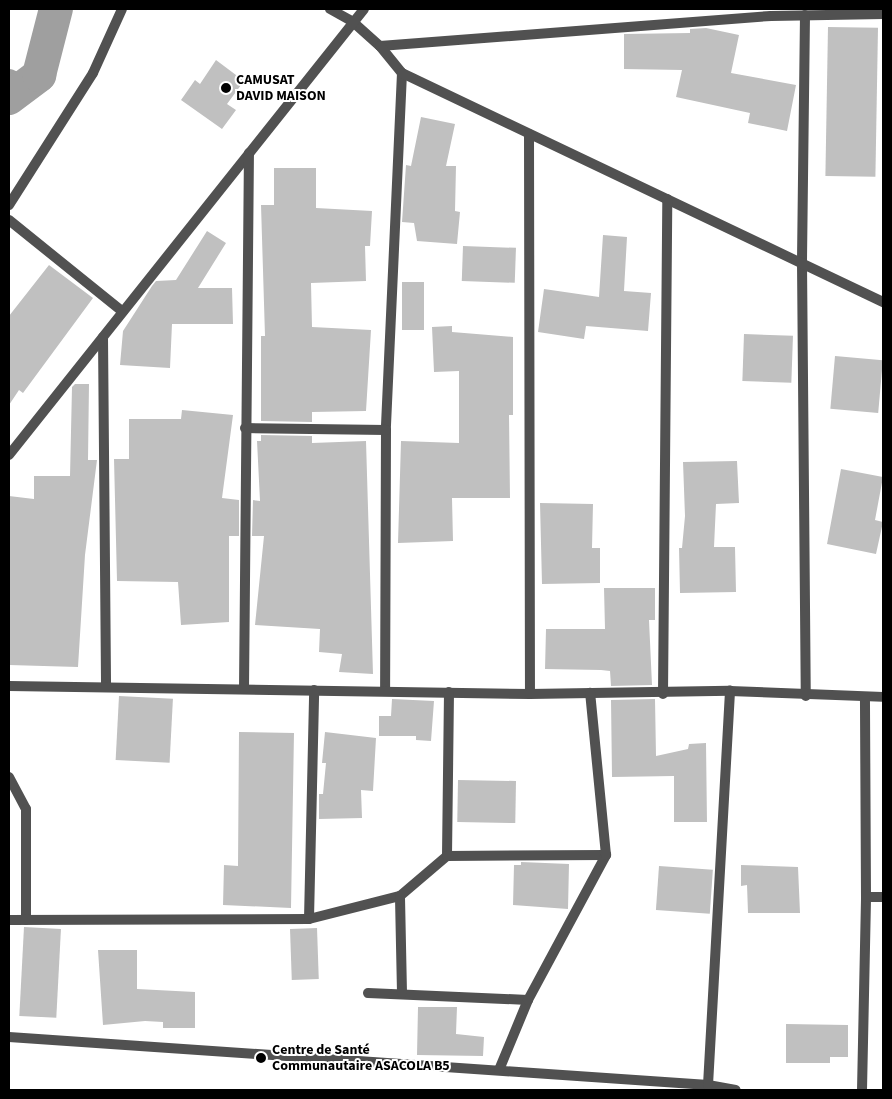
<!DOCTYPE html>
<html>
<head>
<meta charset="utf-8">
<style>
  body { margin:0 }
  #map { position:relative; width:892px; height:1099px; overflow:hidden; background:#fff; font-family:"Source Sans 3",sans-serif }
  div>[style] { position:absolute }
  [style*='--x'] { left:calc(var(--x)*1px); top:calc(var(--y)*1px); width:calc(var(--w)*1px); rotate:calc(var(--a)*1deg) }
  .canal>* { height:20px; margin:-10px; padding:0 10px; transform-origin:10px; border-radius:10px; background:#9f9f9f }
  .river>* { height:34px; margin:-17px; padding:0 17px; transform-origin:17px; border-radius:17px; background:#9f9f9f }
  .building>* { inset:0; background:#c0c0c0; transform-origin:0 0 }
  .street>* { height:10px; margin:-5px; padding:0 5px; transform-origin:5px; border-radius:5px; background:#515151 }
  .dots>* { width:14px; height:14px; translate:-50% -50%; box-sizing:border-box; border:2px solid #fff; border-radius:50% }
  span { translate:-50% -50%; white-space:nowrap; text-align:center; line-height:1.15; -webkit-text-stroke:4px #fff; paint-order:stroke }
  .poi-label { font-size:14px; color:#000; font-weight:700 }
  .left { translate:0 -50%; text-align:left }
  .frame { position:absolute; inset:0; border:10px solid #000; pointer-events:none }
</style>
</head>
<body>
<div id="map">
  <div class="canal">
    <div style="--x:9;--y:79;--w:17;--a:24"></div>
  </div>
  <div class="river">
    <div style="--x:9;--y:98;--w:38;--a:-37"></div>
    <div style="--x:39;--y:75;--w:68;--a:-75.6"></div>
  </div>
  <div class="building">
    <div style="left:828px;top:27px;width:50px;height:149px;rotate:1deg"></div>
    <div style="clip-path:polygon(706px 28px,739px 35px,731px 73px,796px 85px,787px 131px,748px 123px,750px 113px,676px 97px,682px 70px,624px 69px,624px 34px,690px 33px,690px 29px)"></div>
    <div style="clip-path:polygon(216px 60px,244px 81px,227px 104px,236px 110px,222px 129px,181px 100px,195px 80px,200px 84px)"></div>
    <div style="clip-path:polygon(421px 117px,455px 124px,446px 166px,456px 166px,455px 211px,460px 212px,457px 244px,417px 241px,414px 223px,402px 222px,406px 165px,411px 166px)"></div>
    <div style="clip-path:polygon(274px 168px,316px 168px,316px 208px,372px 211px,370px 246px,365px 246px,366px 281px,311px 283px,312px 327px,371px 330px,366px 411px,312px 412px,312px 422px,261px 421px,261px 336px,265px 336px,261px 205px,274px 205px)"></div>
    <div style="clip-path:polygon(207px 231px,226px 243px,198px 288px,232px 288px,233px 324px,172px 324px,170px 368px,120px 365px,123px 331px,152px 286px,156px 281px,176px 280px)"></div>
    <div style="clip-path:polygon(603px 235px,627px 237px,624px 291px,651px 293px,648px 331px,586px 326px,584px 339px,538px 332px,544px 289px,599px 297px)"></div>
    <div style="left:463px;top:246px;width:53px;height:35px;rotate:2deg"></div>
    <div style="clip-path:polygon(49px 265px,93px 298px,23px 393px,19px 390px,9px 405px,9px 316px)"></div>
    <div style="left:402px;top:282px;width:22px;height:48px"></div>
    <div style="clip-path:polygon(452px 326px,452px 332px,513px 337px,513px 415px,509px 415px,510px 498px,452px 498px,453px 541px,398px 543px,401px 441px,459px 443px,459px 371px,434px 372px,432px 327px)"></div>
    <div style="left:744px;top:334px;width:49px;height:47px;rotate:2deg"></div>
    <div style="left:835px;top:356px;width:48px;height:53px;rotate:5deg"></div>
    <div style="clip-path:polygon(75px 384px,89px 384px,88px 460px,97px 460px,85px 555px,78px 667px,9px 665px,9px 496px,34px 499px,34px 476px,70px 476px,72px 387px)"></div>
    <div style="clip-path:polygon(182px 410px,233px 415px,222px 498px,239px 500px,239px 536px,229px 536px,229px 622px,181px 625px,178px 582px,117px 581px,114px 459px,129px 459px,129px 419px,181px 419px)"></div>
    <div style="clip-path:polygon(261px 435px,312px 436px,312px 443px,366px 441px,373px 674px,339px 672px,342px 654px,319px 652px,320px 629px,255px 625px,264px 536px,252px 536px,253px 500px,260px 501px,257px 441px,261px 441px)"></div>
    <div style="clip-path:polygon(737px 461px,739px 503px,716px 504px,714px 547px,735px 547px,736px 592px,680px 593px,679px 548px,682px 548px,685px 516px,683px 462px)"></div>
    <div style="clip-path:polygon(841px 469px,883px 477px,875px 520px,883px 522px,876px 554px,827px 544px)"></div>
    <div style="clip-path:polygon(540px 503px,593px 504px,592px 548px,600px 548px,600px 583px,542px 584px)"></div>
    <div style="clip-path:polygon(604px 588px,655px 588px,655px 620px,649px 620px,652px 685px,611px 686px,610px 671px,601px 670px,545px 669px,546px 629px,605px 629px)"></div>
    <div style="left:119px;top:696px;width:54px;height:64px;rotate:3deg"></div>
    <div style="clip-path:polygon(392px 699px,434px 701px,431px 741px,416px 740px,416px 736px,379px 736px,379px 716px,391px 716px)"></div>
    <div style="clip-path:polygon(655px 699px,656px 756px,688px 749px,689px 744px,706px 743px,707px 822px,674px 822px,674px 776px,612px 777px,611px 700px)"></div>
    <div style="clip-path:polygon(239px 732px,294px 733px,291px 908px,223px 905px,224px 865px,238px 866px)"></div>
    <div style="clip-path:polygon(325px 732px,376px 738px,373px 791px,361px 790px,362px 818px,319px 819px,319px 794px,323px 794px,326px 763px,322px 763px)"></div>
    <div style="left:458px;top:780px;width:58px;height:42px;rotate:1deg"></div>
    <div style="clip-path:polygon(521px 862px,569px 864px,568px 909px,513px 905px,514px 865px,521px 865px)"></div>
    <div style="clip-path:polygon(741px 865px,798px 867px,800px 913px,748px 913px,747px 885px,741px 886px)"></div>
    <div style="left:659px;top:866px;width:54px;height:44px;rotate:4deg"></div>
    <div style="left:24px;top:927px;width:37px;height:89px;rotate:3deg"></div>
    <div style="left:317px;top:928px;width:51px;height:27px;rotate:88deg"></div>
    <div style="clip-path:polygon(98px 950px,137px 950px,137px 989px,195px 992px,195px 1028px,163px 1028px,163px 1022px,145px 1021px,103px 1025px)"></div>
    <div style="clip-path:polygon(418px 1007px,457px 1007px,456px 1034px,484px 1037px,483px 1056px,417px 1055px)"></div>
    <div style="clip-path:polygon(786px 1024px,848px 1025px,848px 1057px,830px 1057px,830px 1063px,786px 1063px)"></div>
  </div>
  <div class="street">
    <div style="--x:330;--y:9;--w:26;--a:29"></div>
    <div style="--x:353;--y:22;--w:36;--a:42"></div>
    <div style="--x:380;--y:46;--w:392;--a:-4.4"></div>
    <div style="--x:771;--y:16;--w:112;--a:-1"></div>
    <div style="--x:805;--y:15;--w:248;--a:90.7"></div>
    <div style="--x:802;--y:263;--w:433;--a:89.5"></div>
    <div style="--x:380;--y:46;--w:35;--a:51"></div>
    <div style="--x:402;--y:73;--w:357;--a:92.6"></div>
    <div style="--x:386;--y:430;--w:261;--a:90.2"></div>
    <div style="--x:402;--y:73;--w:533;--a:25.46"></div>
    <div style="--x:529;--y:134;--w:560;--a:89.9"></div>
    <div style="--x:9;--y:205;--w:156;--a:-57.5"></div>
    <div style="--x:93;--y:73;--w:70;--a:-65.6"></div>
    <div style="--x:9;--y:220;--w:146;--a:38.9"></div>
    <div style="--x:103;--y:337;--w:349;--a:89.5"></div>
    <div style="--x:245;--y:428;--w:141;--a:0.8"></div>
    <div style="--x:9;--y:455;--w:570;--a:-51.48"></div>
    <div style="--x:9;--y:686;--w:521;--a:0.88"></div>
    <div style="--x:530;--y:694;--w:200;--a:-0.9"></div>
    <div style="--x:730;--y:691;--w:153;--a:2.2"></div>
    <div style="--x:244;--y:689;--w:536;--a:-89.47"></div>
    <div style="--x:663;--y:694;--w:495;--a:-89.5"></div>
    <div style="--x:9;--y:777;--w:36;--a:62"></div>
    <div style="--x:26;--y:809;--w:111;--a:90"></div>
    <div style="--x:447;--y:856;--w:164;--a:-89.3"></div>
    <div style="--x:866;--y:897;--w:17;--a:0"></div>
    <div style="--x:309;--y:919;--w:229;--a:-88.7"></div>
    <div style="--x:9;--y:920;--w:300;--a:-0.2"></div>
    <div style="--x:309;--y:919;--w:94;--a:-14.2"></div>
    <div style="--x:368;--y:993;--w:160;--a:2.5"></div>
    <div style="--x:402;--y:993;--w:97;--a:-91.2"></div>
    <div style="--x:400;--y:896;--w:62;--a:-40.4"></div>
    <div style="--x:447;--y:856;--w:159;--a:-0.4"></div>
    <div style="--x:9;--y:1037;--w:701;--a:3.93"></div>
    <div style="--x:708;--y:1085;--w:28;--a:10"></div>
    <div style="--x:499;--y:1070;--w:76;--a:-67.5"></div>
    <div style="--x:528;--y:1000;--w:165;--a:-61.7"></div>
    <div style="--x:606;--y:855;--w:163;--a:-95.6"></div>
    <div style="--x:708;--y:1085;--w:395;--a:-86.8"></div>
    <div style="--x:862;--y:1090;--w:193;--a:-88.8"></div>
    <div style="--x:866;--y:897;--w:200;--a:-90.3"></div>
  </div>
  <div class="dots">
    <div style="left:226px;top:88px;background:#000"></div>
    <div style="left:261px;top:1058px;background:#000"></div>
  </div>
  <div class="poi-label">
    <span class="left" style="left:236px;top:88px">CAMUSAT<br>DAVID MAISON</span>
    <span class="left" style="left:272px;top:1058px">Centre de Santé<br>Communautaire ASACOLA B5</span>
  </div>
  <div class="frame"></div>
</div>
</body>
</html>
